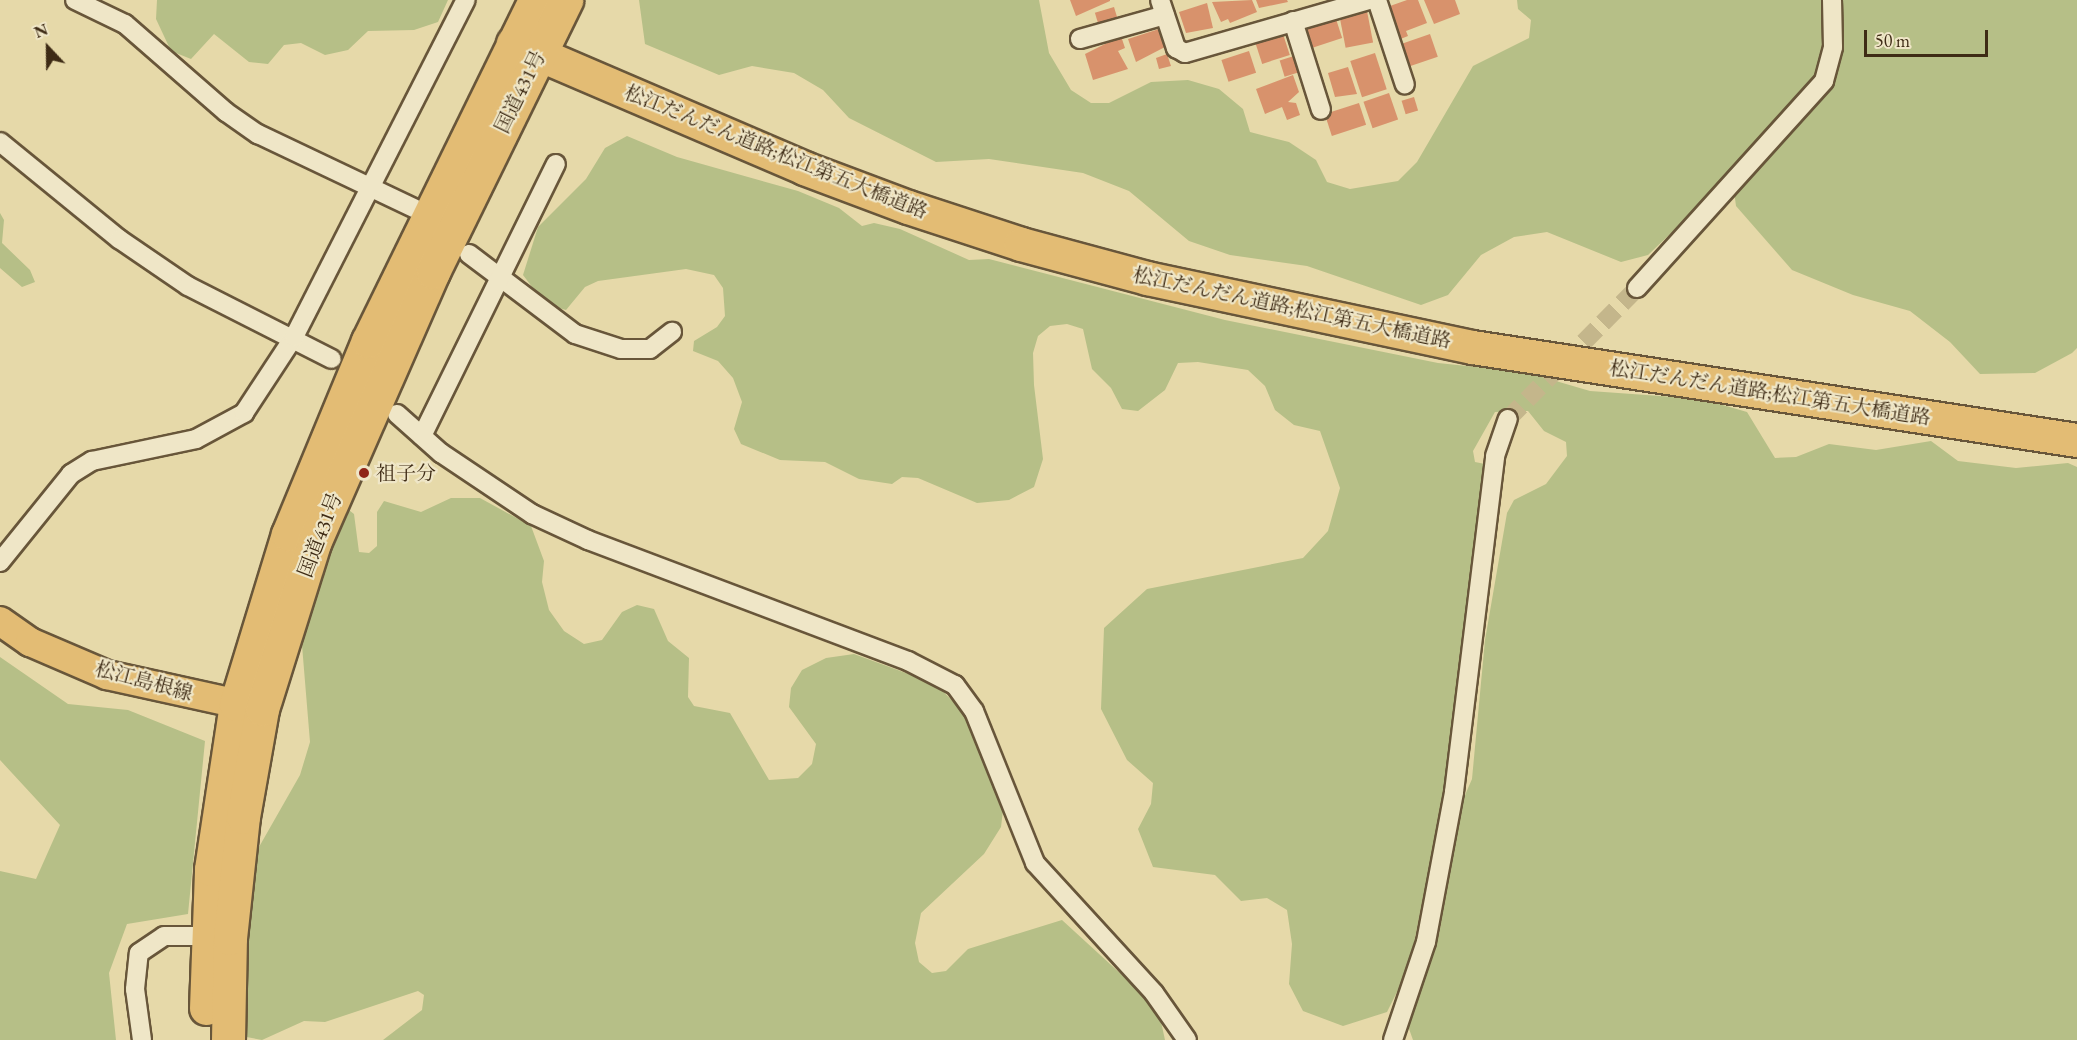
<!DOCTYPE html>
<html>
<head>
<meta charset="utf-8">
<style>
  body { margin:0 }
  #map { position:relative; width:2077px; height:1040px; overflow:hidden; background:#e6d9a9; font-family:"EB Garamond","Noto Serif JP",serif }
  div>[style] { position:absolute }
  [style*='--x'] { left:calc(var(--x)*1px); top:calc(var(--y)*1px); width:calc(var(--w)*1px); rotate:calc(var(--a)*1deg) }
  .green>* { inset:0; background:#b6bf87 }
  .building>* { inset:0; background:#d8926c; transform-origin:0 0 }
  .street-tunnel>* { height:18px; margin-top:-9px; transform-origin:0; background:repeating-linear-gradient(90deg,#c4b68b 0 18px,transparent 0 27px) }
  .roads { filter:drop-shadow(2px 0 #68563a) drop-shadow(-2px 0 #68563a) drop-shadow(0 2px #68563a) drop-shadow(0 -2px #68563a) }
  .street>* { height:18px; margin:-9px; padding:0 9px; transform-origin:9px; border-radius:9px; background:#efe6c7 }
  .primary>* { height:28px; margin:-14px; padding:0 14px; transform-origin:14px; border-radius:14px; background:#e3bc74 }
  .highway>* { height:33px; margin:-16.5px; padding:0 16.5px; transform-origin:16.5px; border-radius:16.5px; background:#e3bc74 }
  .dots>* { width:16px; height:16px; translate:-50% -50%; box-sizing:border-box; border:3px solid #efe6c7; border-radius:50% }
  span { translate:-50% -50%; white-space:nowrap; text-align:center; line-height:1.15; -webkit-text-stroke:4.5px #efe6c7; paint-order:stroke }
  .street-label { font-size:20px; color:#3e2b15 }
  .poi-label { font-size:20px; color:#3e2b15 }
  .left { translate:0 -50%; text-align:left }
  .north { position:absolute; left:18px; top:18px; width:60px; height:60px; -webkit-text-stroke:4px #efe6c7; paint-order:stroke; rotate:338deg; font-size:16px; font-weight:700; line-height:24px; text-align:center; color:#3e2b15 }
  .north::after { content:''; display:block; margin:auto; width:21px; height:27px; background:#3e2b15; clip-path:polygon(50% 0,100% 100%,50% 72%,0 100%) }
  .scale { position:absolute; left:1864px; top:30px; width:124px; height:27px; box-sizing:border-box; border:3px solid #3e2b15; border-top:0; padding-left:8px; font-size:18px; line-height:21px; white-space:nowrap; color:#3e2b15; -webkit-text-stroke:4px #efe6c7; paint-order:stroke }
</style>
</head>
<body>
<div id="map">
  <div class="green">
    <div style="clip-path:polygon(157px 0,448px 0,438px 22px,414px 30px,368px 31px,348px 50px,325px 55px,301px 43px,284px 45px,268px 64px,249px 62px,214px 34px,191px 59px,171px 51px,156px 19px)"></div>
    <div style="clip-path:polygon(639px 0,1039px 0,1049px 53px,1071px 90px,1091px 103px,1109px 103px,1151px 82px,1188px 80px,1219px 89px,1243px 109px,1250px 132px,1289px 142px,1316px 160px,1327px 182px,1350px 189px,1398px 181px,1417px 162px,1473px 66px,1529px 38px,1531px 20px,1518px 9px,1517px 0,1827px 0,1829px 45px,1817px 80px,1713px 193px,1648px 255px,1621px 262px,1547px 232px,1514px 237px,1481px 255px,1448px 295px,1421px 305px,1307px 266px,1230px 255px,1189px 241px,1129px 191px,1083px 173px,989px 159px,936px 162px,849px 118px,823px 90px,794px 73px,752px 66px,719px 75px,645px 44px)"></div>
    <div style="clip-path:polygon(1841px 0,2077px 0,2077px 348px,2072px 353px,2035px 373px,1980px 374px,1950px 342px,1910px 311px,1853px 295px,1792px 270px,1736px 206px,1734px 191px,1805px 112px)"></div>
    <div style="clip-path:polygon(627px 136px,677px 157px,798px 191px,839px 208px,862px 226px,874px 223px,900px 229px,969px 260px,989px 259px,1225px 320px,1438px 363px,1525px 372px,1590px 391px,1702px 399px,1747px 412px,1775px 458px,1796px 457px,1829px 444px,1876px 450px,1931px 441px,1958px 461px,2016px 468px,2068px 463px,2077px 467px,2077px 1040px,1413px 1040px,1408px 1026px,1439px 934px,1462px 802px,1472px 779px,1485px 640px,1507px 513px,1514px 500px,1546px 484px,1567px 456px,1566px 442px,1544px 431px,1528px 411px,1495px 412px,1473px 451px,1475px 462px,1485px 464px,1488px 488px,1447px 779px,1409px 968px,1387px 1012px,1343px 1026px,1303px 1011px,1289px 984px,1292px 944px,1287px 910px,1267px 898px,1241px 901px,1215px 875px,1153px 867px,1138px 829px,1151px 804px,1153px 783px,1127px 760px,1101px 709px,1104px 628px,1147px 589px,1303px 558px,1328px 531px,1340px 488px,1320px 431px,1294px 425px,1275px 410px,1265px 386px,1248px 370px,1198px 362px,1178px 363px,1165px 390px,1138px 411px,1122px 409px,1111px 388px,1092px 369px,1083px 329px,1067px 324px,1050px 326px,1038px 336px,1033px 353px,1034px 385px,1043px 459px,1034px 487px,1009px 500px,977px 503px,918px 478px,902px 477px,892px 484px,859px 479px,825px 462px,780px 460px,741px 444px,734px 429px,742px 402px,733px 378px,718px 361px,693px 351px,694px 341px,717px 327px,725px 316px,723px 288px,714px 275px,686px 269px,598px 281px,585px 287px,566px 310px,545px 304px,523px 275px,538px 227px,586px 179px,605px 148px)"></div>
    <div style="clip-path:polygon(0 213px,4px 220px,2px 243px,30px 270px,35px 282px,22px 287px,0 268px)"></div>
    <div style="clip-path:polygon(451px 498px,480px 498px,531px 526px,544px 561px,542px 582px,549px 610px,564px 631px,584px 644px,602px 640px,622px 612px,637px 605px,654px 609px,668px 641px,689px 658px,688px 697px,694px 706px,730px 713px,769px 780px,798px 778px,812px 764px,816px 744px,789px 707px,791px 688px,802px 670px,826px 658px,854px 654px,936px 684px,965px 714px,983px 742px,1004px 802px,1001px 827px,984px 854px,921px 913px,915px 943px,919px 962px,932px 973px,946px 971px,968px 949px,1062px 920px,1158px 1008px,1165px 1040px,383px 1040px,422px 1010px,424px 995px,418px 991px,325px 1022px,304px 1021px,262px 1040px,241px 1036px,231px 988px,255px 854px,300px 775px,310px 742px,299px 609px,345px 507px,354px 514px,359px 552px,369px 553px,377px 546px,377px 512px,384px 501px,421px 512px)"></div>
    <div style="clip-path:polygon(0 657px,68px 704px,128px 710px,205px 741px,188px 914px,127px 924px,109px 973px,116px 1040px,0 1040px,0 871px,36px 879px,60px 825px,0 760px)"></div>
  </div>
  <div class="building">
    <div style="clip-path:polygon(1070px 0,1110px 0,1110px 1px,1076px 16px)"></div>
    <div style="clip-path:polygon(1252px 0,1257px 12px,1230px 23px,1228px 19px,1221px 22px,1212px 2px)"></div>
    <div style="clip-path:polygon(1256px 0,1287px 0,1288px 2px,1259px 8px)"></div>
    <div style="clip-path:polygon(1407px 0,1418px 0,1427px 23px,1406px 31px,1408px 36px,1398px 40px,1388px 13px,1390px 6px)"></div>
    <div style="clip-path:polygon(1424px 0,1455px 0,1460px 14px,1434px 24px)"></div>
    <div style="clip-path:polygon(1207px 3px,1213px 28px,1186px 33px,1179px 12px)"></div>
    <div style="left:1114px;top:7px;width:14px;height:20px;rotate:73deg"></div>
    <div style="left:1367px;top:11px;width:32px;height:28px;rotate:79deg"></div>
    <div style="left:1336px;top:19px;width:20px;height:32px;rotate:72deg"></div>
    <div style="clip-path:polygon(1159px 29px,1165px 47px,1136px 62px,1128px 39px)"></div>
    <div style="left:1283px;top:34px;width:22px;height:29px;rotate:72deg"></div>
    <div style="left:1430px;top:34px;width:24px;height:32px;rotate:71deg"></div>
    <div style="clip-path:polygon(1121px 36px,1125px 48px,1118px 51px,1128px 69px,1093px 80px,1085px 54px)"></div>
    <div style="left:1249px;top:51px;width:23px;height:29px;rotate:72deg"></div>
    <div style="left:1375px;top:53px;width:38px;height:26px;rotate:72deg"></div>
    <div style="clip-path:polygon(1167px 54px,1171px 66px,1159px 69px,1156px 58px)"></div>
    <div style="left:1294px;top:56px;width:17px;height:15px;rotate:73deg"></div>
    <div style="clip-path:polygon(1348px 67px,1357px 94px,1335px 97px,1328px 73px)"></div>
    <div style="clip-path:polygon(1293px 75px,1299px 92px,1288px 102px,1296px 103px,1300px 115px,1287px 120px,1282px 107px,1265px 114px,1256px 89px)"></div>
    <div style="left:1389px;top:93px;width:28px;height:27px;rotate:71deg"></div>
    <div style="left:1414px;top:97px;width:14px;height:13px;rotate:73deg"></div>
    <div style="left:1359px;top:103px;width:23px;height:36px;rotate:72deg"></div>
  </div>
  <div class="street-tunnel">
    <div style="--x:1508;--y:419;--w:184;--a:-45.4"></div>
  </div>
  <div class="roads">
    <div class="street">
      <div style="--x:75;--y:0;--w:55;--a:25.6"></div>
      <div style="--x:125;--y:24;--w:134;--a:41.1"></div>
      <div style="--x:226;--y:112;--w:39;--a:35"></div>
      <div style="--x:258;--y:134;--w:173;--a:25.4"></div>
      <div style="--x:1160;--y:0;--w:51;--a:71.6"></div>
      <div style="--x:1176;--y:48;--w:10;--a:29"></div>
      <div style="--x:1185;--y:53;--w:191;--a:-16.1"></div>
      <div style="--x:1377;--y:0;--w:89;--a:71.8"></div>
      <div style="--x:1293;--y:21;--w:93;--a:72.5"></div>
      <div style="--x:1080;--y:39;--w:88;--a:-15.8"></div>
      <div style="--x:0;--y:142;--w:154;--a:39.2"></div>
      <div style="--x:119;--y:239;--w:83;--a:34.3"></div>
      <div style="--x:188;--y:286;--w:161;--a:26.9"></div>
      <div style="--x:469;--y:254;--w:35;--a:37"></div>
      <div style="--x:505;--y:281;--w:88;--a:37.1"></div>
      <div style="--x:575;--y:334;--w:48;--a:18.1"></div>
      <div style="--x:621;--y:349;--w:29;--a:0"></div>
      <div style="--x:650;--y:349;--w:28;--a:-38"></div>
      <div style="--x:1637;--y:288;--w:279;--a:-47.9"></div>
      <div style="--x:1824;--y:81;--w:35;--a:-75"></div>
      <div style="--x:1833;--y:47;--w:47;--a:-91.2"></div>
      <div style="--x:397;--y:414;--w:59;--a:41.6"></div>
      <div style="--x:441;--y:453;--w:110;--a:33.8"></div>
      <div style="--x:532;--y:514;--w:62;--a:24.9"></div>
      <div style="--x:588;--y:540;--w:342;--a:20.7"></div>
      <div style="--x:908;--y:661;--w:53;--a:27.1"></div>
      <div style="--x:955;--y:685;--w:32;--a:54"></div>
      <div style="--x:974;--y:711;--w:164;--a:68.1"></div>
      <div style="--x:1035;--y:863;--w:176;--a:47.5"></div>
      <div style="--x:1154;--y:993;--w:57;--a:54.9"></div>
      <div style="--x:422;--y:436;--w:303;--a:-63.8"></div>
      <div style="--x:0;--y:562;--w:113;--a:-51.1"></div>
      <div style="--x:71;--y:474;--w:25;--a:-32"></div>
      <div style="--x:92;--y:461;--w:106;--a:-11.9"></div>
      <div style="--x:196;--y:439;--w:55;--a:-28.4"></div>
      <div style="--x:244;--y:413;--w:91;--a:-56.7"></div>
      <div style="--x:294;--y:337;--w:378;--a:-63"></div>
      <div style="--x:142;--y:1040;--w:51;--a:-97.8"></div>
      <div style="--x:135;--y:989;--w:36;--a:-84"></div>
      <div style="--x:139;--y:953;--w:30;--a:-34"></div>
      <div style="--x:164;--y:936;--w:42;--a:0"></div>
      <div style="--x:1393;--y:1040;--w:103;--a:-71.4"></div>
      <div style="--x:1426;--y:942;--w:153;--a:-79.4"></div>
      <div style="--x:1454;--y:792;--w:338;--a:-83"></div>
      <div style="--x:1495;--y:456;--w:39;--a:-71"></div>
    </div>
    <div class="primary">
      <div style="--x:0;--y:621;--w:37;--a:35"></div>
      <div style="--x:30;--y:642;--w:84;--a:23.2"></div>
      <div style="--x:107;--y:675;--w:154;--a:12.4"></div>
    </div>
    <div class="highway">
      <div style="--x:513;--y:43;--w:317;--a:23.2"></div>
      <div style="--x:804;--y:168;--w:111;--a:20.6"></div>
      <div style="--x:908;--y:207;--w:119;--a:18.1"></div>
      <div style="--x:1021;--y:244;--w:131;--a:15.1"></div>
      <div style="--x:1147;--y:278;--w:332;--a:12"></div>
      <div style="--x:1472;--y:347;--w:612;--a:8.74"></div>
      <div style="--x:206;--y:1008;--w:139;--a:-87.9"></div>
      <div style="--x:211;--y:869;--w:167;--a:-81.4"></div>
      <div style="--x:236;--y:704;--w:178;--a:-73"></div>
      <div style="--x:288;--y:534;--w:209;--a:-67.5"></div>
      <div style="--x:368;--y:341;--w:380;--a:-63.9"></div>
      <div style="--x:228;--y:1040;--w:102;--a:-88.9"></div>
      <div style="--x:230;--y:938;--w:122;--a:-83.9"></div>
      <div style="--x:243;--y:817;--w:110;--a:-80"></div>
      <div style="--x:262;--y:709;--w:174;--a:-72.6"></div>
      <div style="--x:314;--y:543;--w:296;--a:-66.3"></div>
      <div style="--x:433;--y:272;--w:303;--a:-63.9"></div>
    </div>
  </div>
  <div class="dots">
    <div style="left:364px;top:473px;background:#8f2418"></div>
  </div>
  <div class="street-label">
    <span style="left:520px;top:92px;rotate:-64deg">国道431号</span>
    <span style="left:776px;top:152px;rotate:22deg">松江だんだん道路;松江第五大橋道路</span>
    <span style="left:1292px;top:308px;rotate:12deg">松江だんだん道路;松江第五大橋道路</span>
    <span style="left:1770px;top:393px;rotate:9deg">松江だんだん道路;松江第五大橋道路</span>
    <span style="left:320px;top:535px;rotate:-69deg">国道431号</span>
    <span style="left:144px;top:681px;rotate:15deg">松江島根線</span>
  </div>
  <div class="poi-label">
    <span class="left" style="left:376px;top:473px">祖子分</span>
  </div>
  <div class="north">N</div>
  <div class="scale">50 m</div>
</div>
</body>
</html>
